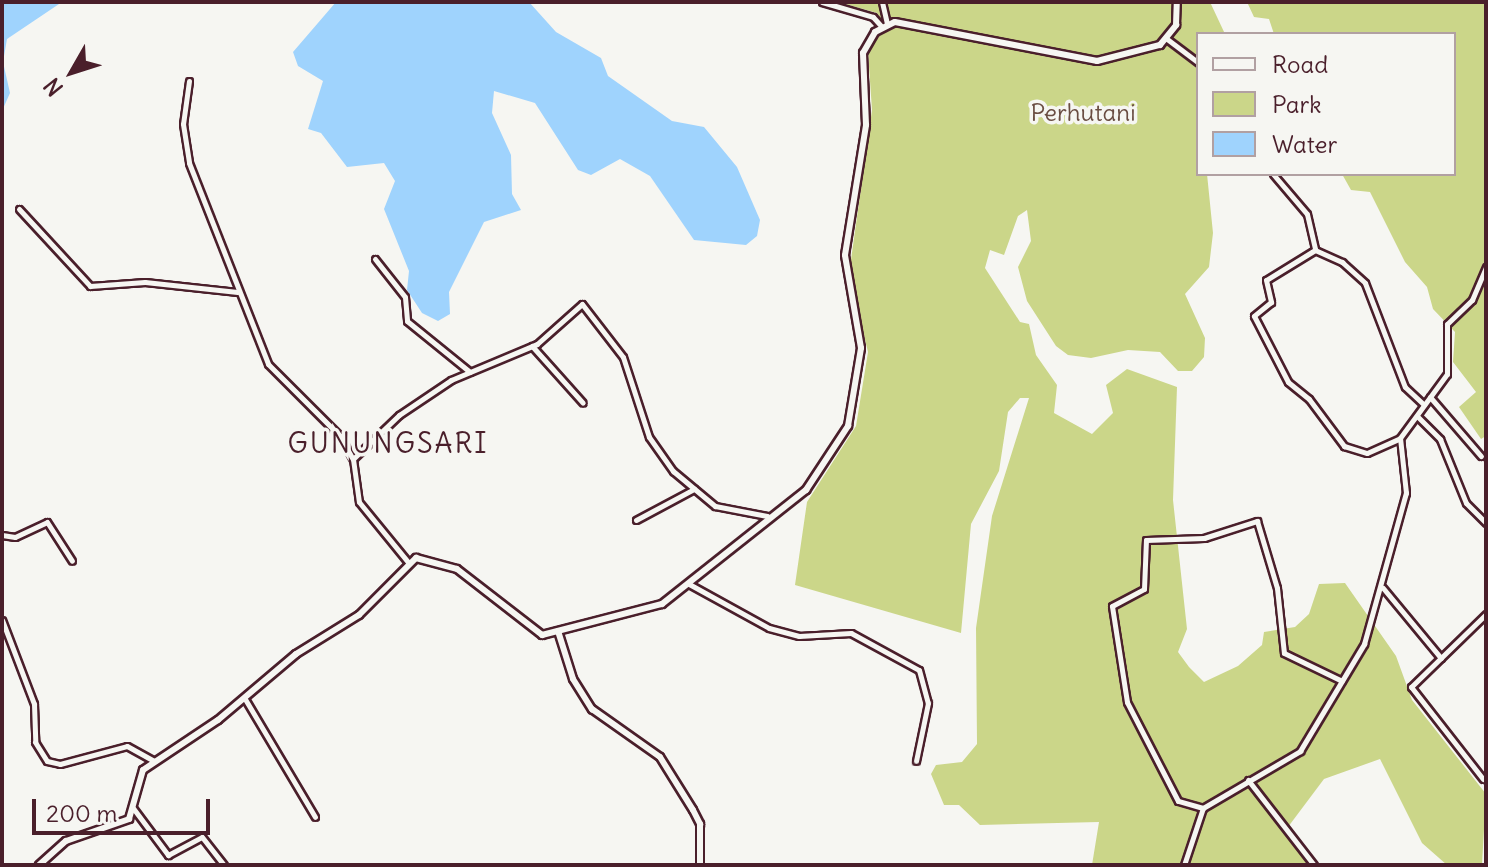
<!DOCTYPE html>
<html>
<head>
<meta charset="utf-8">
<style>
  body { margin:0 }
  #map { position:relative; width:1488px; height:867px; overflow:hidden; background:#f6f6f2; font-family:Delius,sans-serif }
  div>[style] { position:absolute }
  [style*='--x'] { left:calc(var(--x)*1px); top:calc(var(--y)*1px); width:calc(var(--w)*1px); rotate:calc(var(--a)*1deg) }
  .green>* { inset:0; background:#cbd689 }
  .water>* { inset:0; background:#9fd3fd }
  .roads { filter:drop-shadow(2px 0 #4a1f2b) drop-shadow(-2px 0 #4a1f2b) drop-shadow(0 2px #4a1f2b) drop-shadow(0 -2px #4a1f2b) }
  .minor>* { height:5px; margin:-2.5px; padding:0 2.5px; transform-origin:2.5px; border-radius:2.5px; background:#f6f6f2 }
  .tertiary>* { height:6px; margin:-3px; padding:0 3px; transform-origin:3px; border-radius:3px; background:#f6f6f2 }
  span { translate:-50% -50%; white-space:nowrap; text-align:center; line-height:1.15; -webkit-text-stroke:7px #f6f6f2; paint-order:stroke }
  .park-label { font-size:24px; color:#6a4d42 }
  .quarter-label { font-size:28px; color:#4a1f2b; letter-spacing:2px }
  .frame { position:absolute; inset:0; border:4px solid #4a1f2b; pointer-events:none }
  .legend { position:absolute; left:1196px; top:32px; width:260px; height:144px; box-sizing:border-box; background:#f6f6f2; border:2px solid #b1a0a2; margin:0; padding:10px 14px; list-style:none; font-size:24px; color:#4a1f2b }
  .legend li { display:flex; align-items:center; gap:16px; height:40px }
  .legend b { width:40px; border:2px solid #b1a0a2 }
  .north { position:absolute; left:32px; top:32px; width:80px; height:80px; -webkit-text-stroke:6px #f6f6f2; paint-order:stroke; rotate:231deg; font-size:22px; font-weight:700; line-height:32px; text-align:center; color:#4a1f2b }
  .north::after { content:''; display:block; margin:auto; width:28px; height:36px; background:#4a1f2b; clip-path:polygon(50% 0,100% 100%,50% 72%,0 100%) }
  .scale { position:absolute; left:32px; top:799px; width:178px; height:36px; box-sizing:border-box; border:4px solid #4a1f2b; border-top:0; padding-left:10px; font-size:24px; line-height:28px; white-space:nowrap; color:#4a1f2b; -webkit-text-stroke:6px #f6f6f2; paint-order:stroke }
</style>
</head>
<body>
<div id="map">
  <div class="green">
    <div style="clip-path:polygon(838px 2px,1210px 2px,1225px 34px,1198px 34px,1198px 174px,1207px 174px,1213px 233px,1209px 267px,1185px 294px,1205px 338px,1204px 357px,1192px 371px,1178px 371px,1160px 352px,1128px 350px,1091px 358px,1068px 355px,1056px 346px,1027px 301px,1018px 267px,1031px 241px,1027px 210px,1018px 216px,1004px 255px,990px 250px,985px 268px,1020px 322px,1029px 324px,1036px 355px,1057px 385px,1054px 413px,1092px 434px,1113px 413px,1106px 385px,1127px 369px,1177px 387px,1173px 500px,1187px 629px,1178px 652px,1189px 667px,1204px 682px,1238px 666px,1262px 645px,1264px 632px,1295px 627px,1309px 614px,1319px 584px,1345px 583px,1396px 656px,1412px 700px,1486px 794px,1482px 865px,1447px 865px,1422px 843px,1380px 759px,1324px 779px,1285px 831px,1308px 865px,1092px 865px,1099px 822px,980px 825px,959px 805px,944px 805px,931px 774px,936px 765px,962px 762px,977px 744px,976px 628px,992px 516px,1029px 398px,1020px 398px,1008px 412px,999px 471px,971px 524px,961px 633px,795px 585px,807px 502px,856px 426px,868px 352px,849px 274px,872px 110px,868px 52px,886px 26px,877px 13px)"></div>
    <div style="clip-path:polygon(1247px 2px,1486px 2px,1486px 436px,1481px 439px,1459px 407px,1476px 392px,1453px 362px,1455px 332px,1433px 309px,1427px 287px,1405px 262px,1370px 192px,1351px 190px,1342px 174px,1454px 174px,1454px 34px,1274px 34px,1269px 19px,1254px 17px)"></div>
  </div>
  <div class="water">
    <div style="clip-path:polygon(2px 2px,62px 2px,7px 39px,3px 62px,10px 93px,2px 111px)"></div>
    <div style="clip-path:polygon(336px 2px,529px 2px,556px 32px,601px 58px,608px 76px,672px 121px,704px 127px,737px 167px,760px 220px,757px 236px,746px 245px,694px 240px,650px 176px,620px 159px,591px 175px,578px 170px,535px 103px,494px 91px,492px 113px,511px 155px,512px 194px,521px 210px,484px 222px,449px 292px,450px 314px,438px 321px,422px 313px,407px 290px,409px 271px,384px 209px,395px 181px,384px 163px,347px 167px,321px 133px,308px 129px,323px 81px,298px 66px,293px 52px)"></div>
  </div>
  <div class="roads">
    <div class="minor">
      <div style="--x:822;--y:2;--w:53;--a:16.4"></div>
      <div style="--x:873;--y:17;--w:12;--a:48"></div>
      <div style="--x:882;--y:2;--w:22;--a:77"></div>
      <div style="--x:1167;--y:39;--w:39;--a:37"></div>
      <div style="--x:189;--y:81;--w:43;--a:97.9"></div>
      <div style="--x:183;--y:124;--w:39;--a:81"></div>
      <div style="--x:189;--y:163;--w:216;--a:68.5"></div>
      <div style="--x:268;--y:364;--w:102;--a:45"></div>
      <div style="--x:340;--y:436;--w:26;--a:61"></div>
      <div style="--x:353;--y:459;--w:43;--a:82.1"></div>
      <div style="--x:359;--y:502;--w:77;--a:50.8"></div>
      <div style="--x:1273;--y:174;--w:52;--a:49.6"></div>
      <div style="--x:1307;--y:214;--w:37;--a:77"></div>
      <div style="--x:1315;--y:250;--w:30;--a:24"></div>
      <div style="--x:1342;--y:262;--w:31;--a:42"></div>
      <div style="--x:1365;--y:283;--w:111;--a:69"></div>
      <div style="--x:1405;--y:387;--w:26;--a:43"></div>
      <div style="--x:19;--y:209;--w:105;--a:47.3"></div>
      <div style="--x:90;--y:286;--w:55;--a:-4.2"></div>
      <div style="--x:145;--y:282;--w:93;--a:6.2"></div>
      <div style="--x:1315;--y:250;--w:57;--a:148.5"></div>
      <div style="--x:1266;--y:280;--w:23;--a:77"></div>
      <div style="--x:1271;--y:302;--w:22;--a:141"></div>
      <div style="--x:1254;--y:316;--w:74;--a:62.7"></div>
      <div style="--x:1288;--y:382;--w:27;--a:39"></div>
      <div style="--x:1309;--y:399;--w:59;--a:53.3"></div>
      <div style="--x:1344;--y:446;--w:24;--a:17"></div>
      <div style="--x:1367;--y:453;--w:36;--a:-24"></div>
      <div style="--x:375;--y:259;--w:48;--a:51.7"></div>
      <div style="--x:405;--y:297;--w:24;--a:85"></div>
      <div style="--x:407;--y:321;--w:81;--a:39"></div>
      <div style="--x:532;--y:346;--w:76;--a:48.2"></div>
      <div style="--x:1430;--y:397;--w:78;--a:49.2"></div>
      <div style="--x:1417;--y:416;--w:33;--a:45"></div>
      <div style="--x:1440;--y:439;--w:69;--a:67.9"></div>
      <div style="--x:1466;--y:503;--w:28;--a:45"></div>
      <div style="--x:353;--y:459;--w:64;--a:-43.7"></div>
      <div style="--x:399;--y:415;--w:63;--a:-33.9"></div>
      <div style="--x:451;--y:380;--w:93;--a:-22.7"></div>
      <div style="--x:537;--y:344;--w:60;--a:-41.6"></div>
      <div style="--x:582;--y:304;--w:67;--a:52.3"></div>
      <div style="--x:623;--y:357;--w:84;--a:72"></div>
      <div style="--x:649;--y:437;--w:42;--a:54.8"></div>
      <div style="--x:673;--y:471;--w:55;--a:39.8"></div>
      <div style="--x:715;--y:506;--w:53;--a:10.9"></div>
      <div style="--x:636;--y:520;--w:66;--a:-28.1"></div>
      <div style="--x:2;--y:535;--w:13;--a:9"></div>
      <div style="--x:15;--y:537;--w:35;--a:-25"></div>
      <div style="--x:47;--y:522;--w:46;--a:57.3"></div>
      <div style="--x:689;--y:584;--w:91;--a:28.8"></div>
      <div style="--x:769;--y:628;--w:31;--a:15"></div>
      <div style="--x:799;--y:636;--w:52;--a:-3.3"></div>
      <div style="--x:851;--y:633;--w:77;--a:28.6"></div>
      <div style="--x:919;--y:670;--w:34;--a:75"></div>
      <div style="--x:928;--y:703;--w:59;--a:101.7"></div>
      <div style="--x:1383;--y:588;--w:91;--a:50.4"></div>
      <div style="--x:2;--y:620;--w:90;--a:69.1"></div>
      <div style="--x:34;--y:704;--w:38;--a:88"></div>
      <div style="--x:35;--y:742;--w:22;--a:58"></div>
      <div style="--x:47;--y:761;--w:13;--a:13"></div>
      <div style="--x:60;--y:764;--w:69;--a:-15"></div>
      <div style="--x:127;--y:746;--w:31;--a:29"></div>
      <div style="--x:245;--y:699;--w:137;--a:59.3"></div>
      <div style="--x:1483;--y:779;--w:117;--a:-128"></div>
      <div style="--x:1411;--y:687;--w:105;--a:-44.2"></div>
      <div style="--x:1248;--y:780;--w:108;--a:52.2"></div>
      <div style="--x:133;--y:808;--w:59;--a:53.3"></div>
      <div style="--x:168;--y:855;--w:38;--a:-28"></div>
      <div style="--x:202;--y:837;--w:36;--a:52"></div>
      <div style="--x:1203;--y:808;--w:26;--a:-164"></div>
      <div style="--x:1178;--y:801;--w:111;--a:-117.3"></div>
      <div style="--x:1127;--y:702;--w:97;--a:-98.9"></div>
      <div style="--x:1112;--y:606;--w:36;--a:-28"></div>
      <div style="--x:1144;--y:589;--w:49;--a:-87.7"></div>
      <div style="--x:1146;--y:540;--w:58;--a:-2"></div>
      <div style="--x:1204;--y:538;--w:56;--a:-17.8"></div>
      <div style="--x:1257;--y:521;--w:70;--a:73.4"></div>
      <div style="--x:1277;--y:588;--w:65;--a:83.9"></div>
      <div style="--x:1284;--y:653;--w:64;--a:25.8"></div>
      <div style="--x:1184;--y:865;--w:60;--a:-71.6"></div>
      <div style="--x:1203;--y:808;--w:113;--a:-30.4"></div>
      <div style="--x:1300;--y:751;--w:125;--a:-59.1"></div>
      <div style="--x:1364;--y:644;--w:157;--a:-74.5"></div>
      <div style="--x:1406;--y:493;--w:55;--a:-96.2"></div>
      <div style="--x:1400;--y:438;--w:79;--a:-53.7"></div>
      <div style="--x:1447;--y:374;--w:50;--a:-90"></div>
      <div style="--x:1447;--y:324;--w:35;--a:-44"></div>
      <div style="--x:1472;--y:300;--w:36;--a:-67"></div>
    </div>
    <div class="tertiary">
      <div style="--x:558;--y:631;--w:50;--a:72.6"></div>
      <div style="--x:573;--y:679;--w:36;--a:58"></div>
      <div style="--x:592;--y:709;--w:83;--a:35.2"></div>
      <div style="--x:660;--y:757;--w:62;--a:58.1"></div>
      <div style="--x:693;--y:810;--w:16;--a:63"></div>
      <div style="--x:700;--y:824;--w:41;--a:90"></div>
      <div style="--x:39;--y:865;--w:36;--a:-42"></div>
      <div style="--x:66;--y:841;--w:67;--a:-19.2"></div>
      <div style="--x:129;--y:819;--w:51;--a:-74.1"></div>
      <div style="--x:143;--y:770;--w:90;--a:-33.7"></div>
      <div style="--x:218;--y:720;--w:102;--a:-40.2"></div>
      <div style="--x:296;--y:654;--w:74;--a:-31.8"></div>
      <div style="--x:359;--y:615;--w:81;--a:-45"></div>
      <div style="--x:416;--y:558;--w:42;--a:15"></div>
      <div style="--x:457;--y:569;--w:108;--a:37.8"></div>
      <div style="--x:542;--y:635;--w:124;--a:-14.5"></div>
      <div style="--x:662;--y:604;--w:184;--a:-38.4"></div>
      <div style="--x:806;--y:490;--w:77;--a:-56.7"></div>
      <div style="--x:848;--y:426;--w:79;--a:-80.5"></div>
      <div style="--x:861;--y:348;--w:94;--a:-99.8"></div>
      <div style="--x:845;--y:255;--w:132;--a:-80.8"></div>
      <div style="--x:866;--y:125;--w:72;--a:-92.4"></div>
      <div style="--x:863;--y:53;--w:24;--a:-60"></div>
      <div style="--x:875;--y:32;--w:22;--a:-27"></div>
      <div style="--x:895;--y:22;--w:206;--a:10.9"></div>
      <div style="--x:1097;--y:61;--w:65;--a:-14.3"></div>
      <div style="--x:1160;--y:45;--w:26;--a:-51"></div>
      <div style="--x:1176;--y:25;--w:23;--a:-88"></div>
    </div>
  </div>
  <div class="park-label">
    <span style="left:1083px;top:113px">Perhutani</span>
  </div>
  <div class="quarter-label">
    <span style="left:388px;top:443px">GUNUNGSARI</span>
  </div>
  <div class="frame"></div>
  <ul class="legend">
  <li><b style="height:10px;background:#f6f6f2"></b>Road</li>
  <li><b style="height:22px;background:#cbd689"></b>Park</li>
  <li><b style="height:22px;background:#9fd3fd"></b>Water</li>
  </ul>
  <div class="north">N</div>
  <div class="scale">200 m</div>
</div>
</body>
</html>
